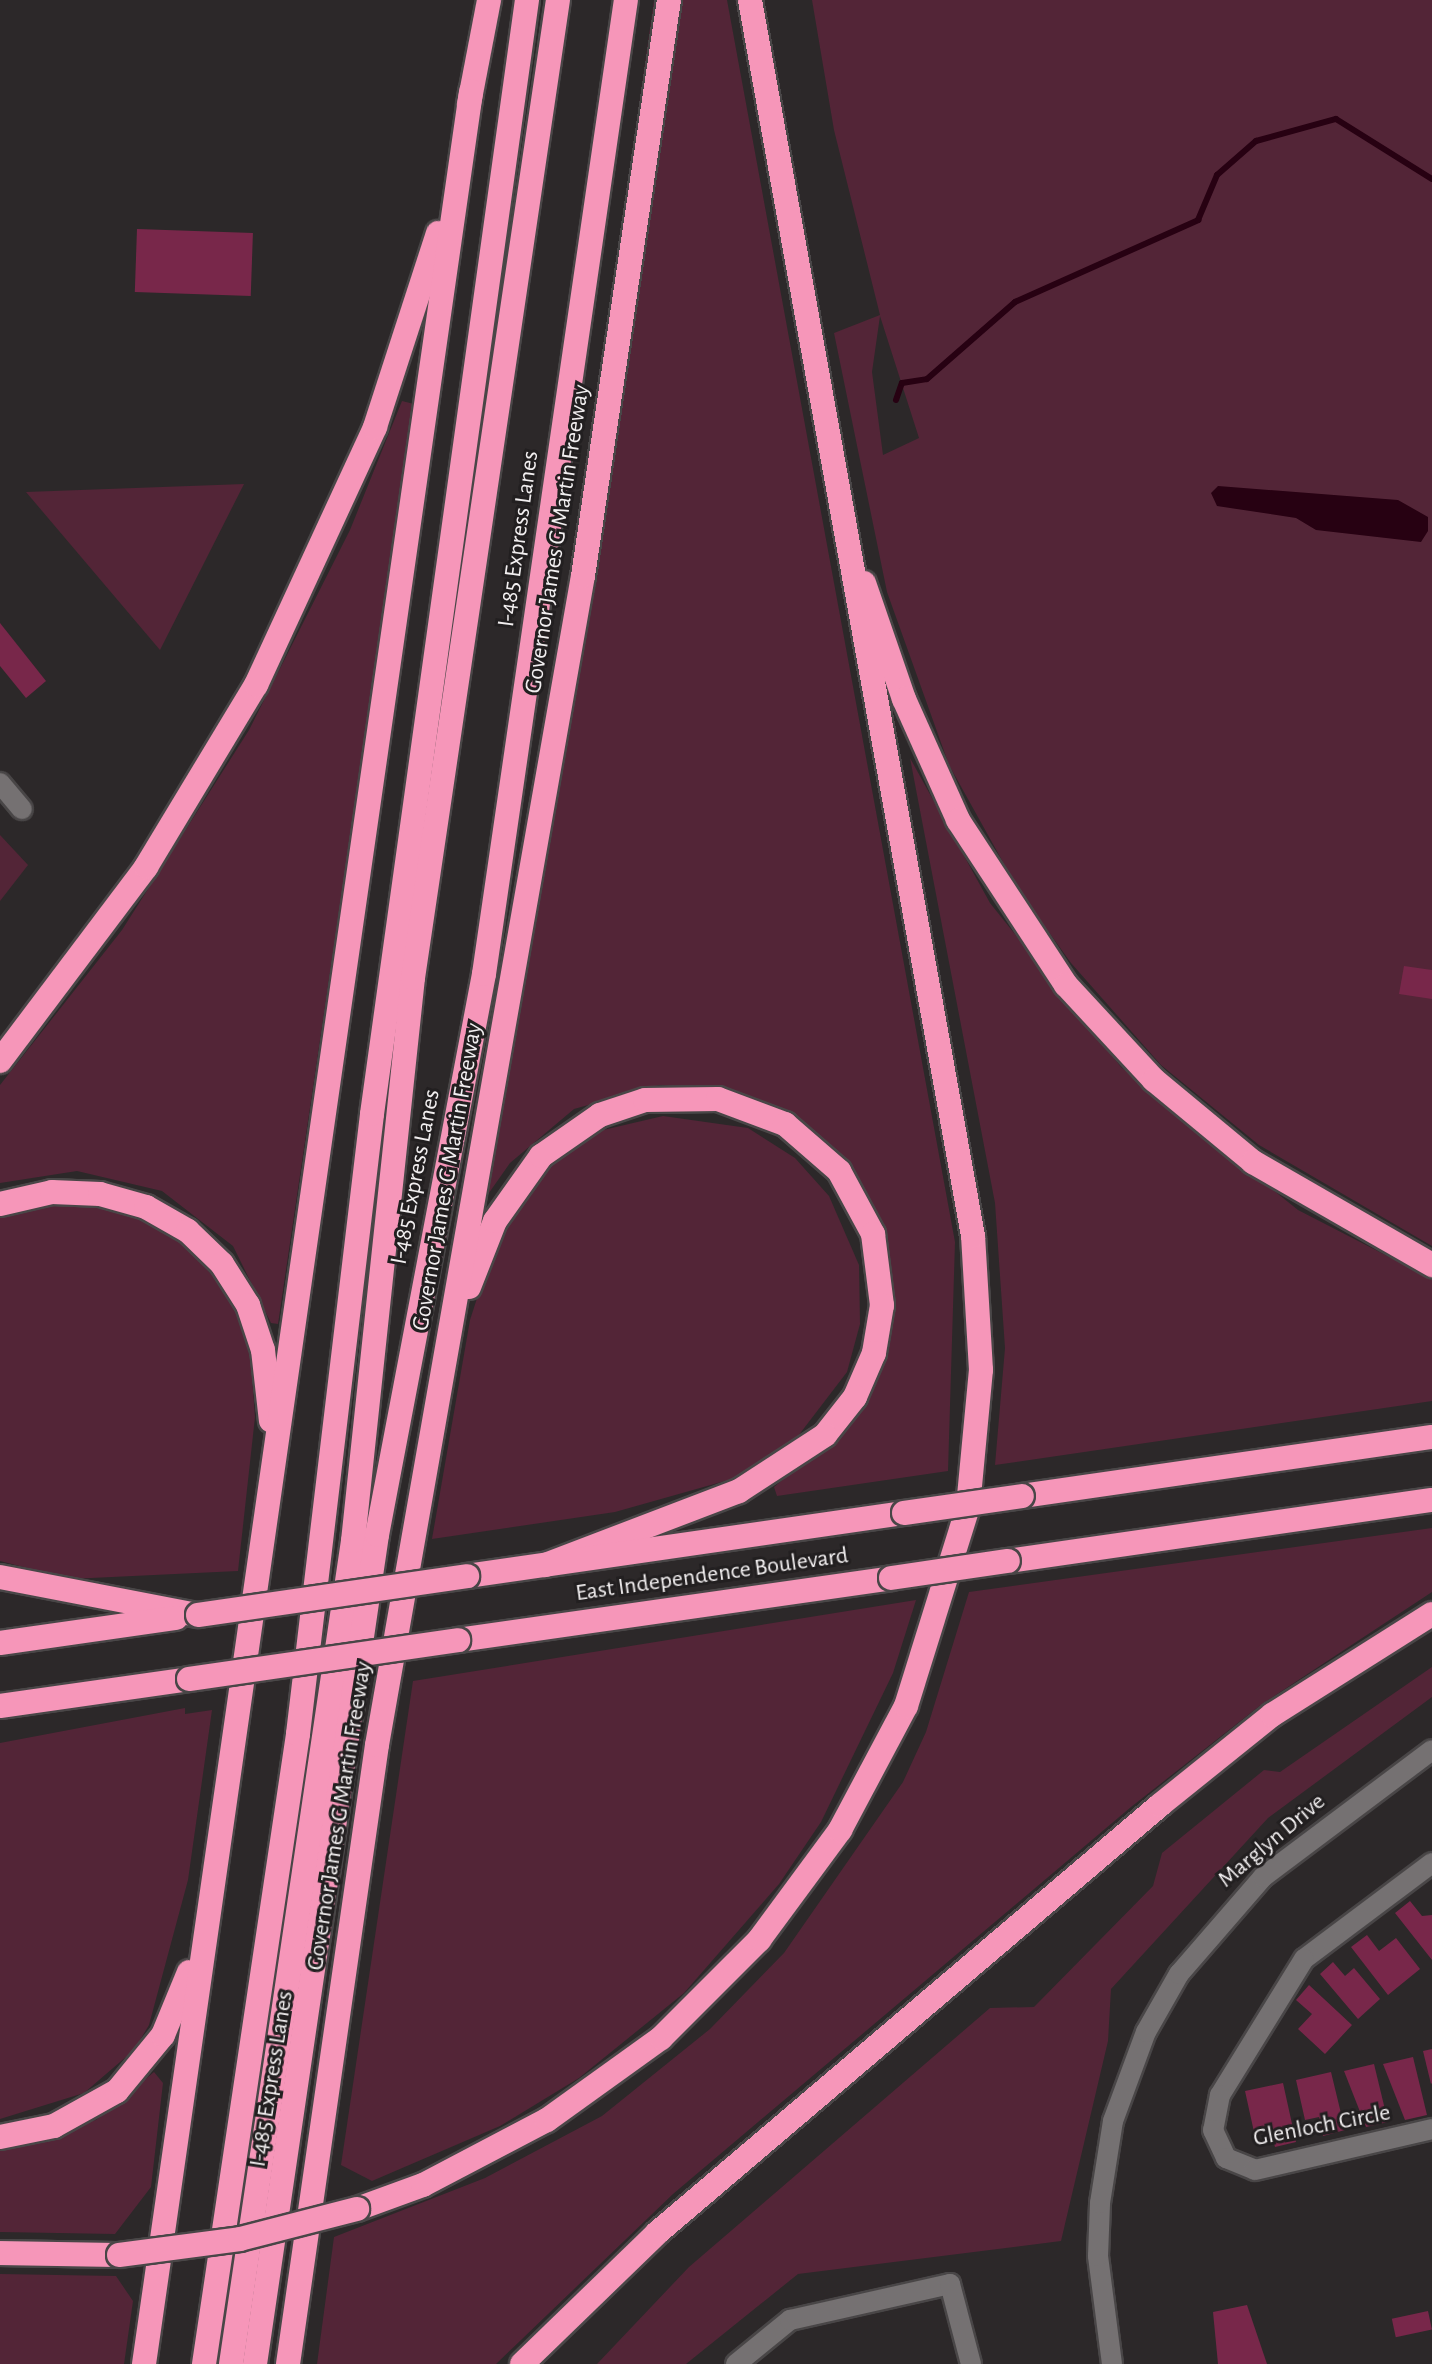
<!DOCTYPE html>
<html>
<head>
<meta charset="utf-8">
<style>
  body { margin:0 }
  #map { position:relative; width:1432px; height:2364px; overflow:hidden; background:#2c2829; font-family:"Alegreya Sans",sans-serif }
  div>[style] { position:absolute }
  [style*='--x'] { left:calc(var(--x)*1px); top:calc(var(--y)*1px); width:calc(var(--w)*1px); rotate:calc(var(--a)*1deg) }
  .green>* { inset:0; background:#532537 }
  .water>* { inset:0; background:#270112 }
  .stream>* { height:6px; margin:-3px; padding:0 3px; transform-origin:3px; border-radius:3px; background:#270112 }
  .building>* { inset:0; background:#78274a; transform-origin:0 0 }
  .roads { filter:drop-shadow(2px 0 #494647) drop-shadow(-2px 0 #494647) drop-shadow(0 2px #494647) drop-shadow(0 -2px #494647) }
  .minor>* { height:20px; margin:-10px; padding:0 10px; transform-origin:10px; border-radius:10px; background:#757172 }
  .highway>* { height:24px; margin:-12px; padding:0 12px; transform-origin:12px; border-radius:12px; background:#f696b9 }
  .bridges { filter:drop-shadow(2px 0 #494647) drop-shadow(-2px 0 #494647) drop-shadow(0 2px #494647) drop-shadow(0 -2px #494647) }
  .highway-bridge>* { height:24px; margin:-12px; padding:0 12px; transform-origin:12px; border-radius:12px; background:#f696b9 }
  span { translate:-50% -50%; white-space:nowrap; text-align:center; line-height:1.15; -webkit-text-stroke:6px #221f20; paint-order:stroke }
  .street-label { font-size:24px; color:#f2eff0 }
</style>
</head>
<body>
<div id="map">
  <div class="green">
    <div style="clip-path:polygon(654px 0,727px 0,955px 1242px,948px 1471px,777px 1496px,774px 1487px,843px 1429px,887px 1309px,844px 1170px,715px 1089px,659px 1085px,574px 1109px,510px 1163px,484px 1200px)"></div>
    <div style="clip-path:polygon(evenodd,812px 0,1432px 0,1432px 1246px,1259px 1145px,1161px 1065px,1071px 963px,1018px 889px,949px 765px,887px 592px,834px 333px,880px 315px,834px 130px,812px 0,880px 316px,919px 438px,883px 455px,872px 372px,880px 316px)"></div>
    <div style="clip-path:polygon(402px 401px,414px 404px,278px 1324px,271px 1323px,233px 1246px,162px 1191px,77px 1171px,0 1183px,0 1085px,122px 930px,249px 730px,350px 530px)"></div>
    <div style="clip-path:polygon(244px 484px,160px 650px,26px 492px)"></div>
    <div style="clip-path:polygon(910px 758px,990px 903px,1121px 1067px,1298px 1210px,1432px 1279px,1432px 1401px,995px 1465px,1005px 1348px,995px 1203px)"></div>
    <div style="clip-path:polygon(0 835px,28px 865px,0 901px)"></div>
    <div style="clip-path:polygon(663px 1116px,748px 1128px,795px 1158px,829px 1196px,859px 1265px,860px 1324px,847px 1372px,795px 1440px,739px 1477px,615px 1512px,432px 1539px,470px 1320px,499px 1230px,542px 1170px,570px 1149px,599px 1131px)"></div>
    <div style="clip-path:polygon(79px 1201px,142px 1216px,181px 1238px,236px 1304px,250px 1350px,255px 1417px,238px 1571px,70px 1579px,0 1561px,0 1214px)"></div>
    <div style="clip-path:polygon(1432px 1528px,1432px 1592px,1262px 1704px,1131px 1807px,673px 2194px,496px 2364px,317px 2364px,334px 2237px,485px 2178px,602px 2116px,710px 2029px,784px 1953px,903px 1782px,926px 1732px,969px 1592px)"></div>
    <div style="clip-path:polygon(916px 1600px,893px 1673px,821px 1822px,779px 1884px,684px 1993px,579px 2078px,500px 2126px,372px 2181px,341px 2165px,413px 1681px)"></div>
    <div style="clip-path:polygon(1432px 1667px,1432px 1697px,1268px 1818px,1111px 1989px,1108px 2041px,1061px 2241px,798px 2274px,686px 2364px,597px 2364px,689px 2267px,990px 2008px,1034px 2007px,1153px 1886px,1162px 1853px,1264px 1770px,1280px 1772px)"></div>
    <div style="clip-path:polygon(185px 1708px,185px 1714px,212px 1710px,188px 1880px,149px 2025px,134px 2050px,84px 2093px,0 2119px,0 1743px)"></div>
    <div style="clip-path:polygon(154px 2072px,163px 2083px,151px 2187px,115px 2234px,0 2232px,0 2146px,96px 2120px)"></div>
    <div style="clip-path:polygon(0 2274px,116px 2276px,133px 2301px,124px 2364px,0 2364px)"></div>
  </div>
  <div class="water">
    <div style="clip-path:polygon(1218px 486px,1398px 500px,1428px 517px,1428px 531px,1421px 542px,1316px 530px,1296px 518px,1217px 506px,1211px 493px)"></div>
  </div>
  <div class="stream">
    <div style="--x:896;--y:400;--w:18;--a:-71"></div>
    <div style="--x:902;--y:383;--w:25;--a:-9"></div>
    <div style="--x:927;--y:379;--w:117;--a:-41.2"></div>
    <div style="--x:1015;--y:302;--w:201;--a:-24.1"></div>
    <div style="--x:1198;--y:220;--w:49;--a:-67.1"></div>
    <div style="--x:1217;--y:175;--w:52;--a:-41.1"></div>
    <div style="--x:1256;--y:141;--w:83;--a:-15.4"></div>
    <div style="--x:1336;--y:119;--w:113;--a:32"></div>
  </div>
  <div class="building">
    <div style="left:137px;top:229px;width:116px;height:63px;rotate:2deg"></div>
    <div style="clip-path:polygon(0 623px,46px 681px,26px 698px,0 666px)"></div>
    <div style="clip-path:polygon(1404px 966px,1432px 970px,1432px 999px,1399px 994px)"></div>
    <div style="clip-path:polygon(1410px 1901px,1422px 1916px,1432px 1915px,1432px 1960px,1395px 1913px)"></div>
    <div style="clip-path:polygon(1367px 1935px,1379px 1951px,1396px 1938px,1420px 1969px,1388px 1995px,1351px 1947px)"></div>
    <div style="clip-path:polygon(1333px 1962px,1345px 1976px,1354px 1968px,1380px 1999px,1358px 2019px,1320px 1974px)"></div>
    <div style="clip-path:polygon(1309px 1985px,1352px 2025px,1325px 2054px,1298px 2029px,1312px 2014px,1296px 2000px)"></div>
    <div style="clip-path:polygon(1432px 2049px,1432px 2083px,1431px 2084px,1423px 2051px)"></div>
    <div style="clip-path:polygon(1413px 2057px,1427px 2115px,1405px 2120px,1383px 2064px)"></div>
    <div style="clip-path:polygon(1374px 2064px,1388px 2122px,1366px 2127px,1344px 2071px)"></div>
    <div style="clip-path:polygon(1331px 2072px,1345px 2130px,1323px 2136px,1319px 2117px,1305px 2120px,1296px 2080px)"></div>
    <div style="clip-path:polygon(1283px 2083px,1296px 2142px,1275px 2147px,1270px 2128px,1254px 2132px,1245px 2091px)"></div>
    <div style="clip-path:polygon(1247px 2305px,1267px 2364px,1218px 2364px,1213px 2312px)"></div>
    <div style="left:1428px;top:2311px;width:19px;height:37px;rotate:78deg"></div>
  </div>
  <div class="roads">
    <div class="minor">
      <div style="--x:0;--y:783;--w:34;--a:50"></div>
      <div style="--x:1432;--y:1863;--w:160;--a:143.1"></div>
      <div style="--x:1304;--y:1959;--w:160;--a:121.7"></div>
      <div style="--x:1220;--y:2095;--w:36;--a:101"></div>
      <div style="--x:1213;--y:2130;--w:31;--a:65"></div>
      <div style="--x:1226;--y:2158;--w:31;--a:22"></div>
      <div style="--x:1255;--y:2170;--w:182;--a:-13"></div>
      <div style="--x:736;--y:2364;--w:70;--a:-39.2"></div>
      <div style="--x:790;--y:2320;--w:164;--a:-12.7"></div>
      <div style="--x:950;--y:2284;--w:83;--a:75.3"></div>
      <div style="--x:1112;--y:2364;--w:109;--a:-97.4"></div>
      <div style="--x:1098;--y:2256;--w:53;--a:-87.8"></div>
      <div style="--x:1100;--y:2203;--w:83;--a:-81"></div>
      <div style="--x:1113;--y:2121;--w:95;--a:-69.7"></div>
      <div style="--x:1146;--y:2032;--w:67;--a:-60.4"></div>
      <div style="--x:1179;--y:1974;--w:128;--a:-49.1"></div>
      <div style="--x:1263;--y:1877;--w:211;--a:-36.9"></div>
    </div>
    <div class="highway">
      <div style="--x:469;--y:104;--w:106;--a:-79.1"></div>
      <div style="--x:864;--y:583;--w:123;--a:71"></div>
      <div style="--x:904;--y:699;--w:133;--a:65.9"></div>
      <div style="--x:958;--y:820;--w:197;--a:56.8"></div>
      <div style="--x:1066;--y:985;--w:129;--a:47.2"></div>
      <div style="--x:1154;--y:1080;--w:129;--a:39.6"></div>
      <div style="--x:1253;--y:1162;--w:207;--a:29.9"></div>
      <div style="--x:0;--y:1061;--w:243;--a:-53"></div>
      <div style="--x:146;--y:867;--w:213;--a:-58.9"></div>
      <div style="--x:256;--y:685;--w:284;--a:-65.2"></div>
      <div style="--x:375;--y:427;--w:204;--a:-72"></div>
      <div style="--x:0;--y:1204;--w:53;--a:-13"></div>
      <div style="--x:52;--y:1192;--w:48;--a:2.4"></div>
      <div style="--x:100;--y:1194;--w:48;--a:15.8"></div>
      <div style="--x:146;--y:1207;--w:48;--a:29.7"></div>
      <div style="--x:188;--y:1231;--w:47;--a:44.1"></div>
      <div style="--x:222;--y:1264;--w:49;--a:57.6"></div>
      <div style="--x:248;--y:1305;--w:47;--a:71.6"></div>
      <div style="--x:263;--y:1350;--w:71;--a:83.6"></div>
      <div style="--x:469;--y:1287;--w:71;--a:-68.5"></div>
      <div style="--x:495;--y:1221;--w:80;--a:-54.7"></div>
      <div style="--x:541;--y:1156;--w:72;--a:-34.8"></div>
      <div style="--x:600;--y:1115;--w:47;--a:-18.4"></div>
      <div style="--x:645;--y:1100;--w:73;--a:-0.8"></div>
      <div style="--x:718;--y:1099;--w:72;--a:20.5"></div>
      <div style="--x:785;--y:1124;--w:72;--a:41"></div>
      <div style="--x:839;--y:1171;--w:72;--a:61.6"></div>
      <div style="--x:873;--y:1234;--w:72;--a:82.8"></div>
      <div style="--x:882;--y:1305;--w:49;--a:99.5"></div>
      <div style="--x:874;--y:1353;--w:48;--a:113.4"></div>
      <div style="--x:855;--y:1397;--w:48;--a:128.3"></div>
      <div style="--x:825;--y:1435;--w:103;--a:146.9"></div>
      <div style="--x:739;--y:1491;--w:208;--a:159.1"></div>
      <div style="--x:1022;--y:1496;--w:414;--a:-8.2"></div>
      <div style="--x:1008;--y:1561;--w:428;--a:-8.2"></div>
      <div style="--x:467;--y:1576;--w:442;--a:-8.2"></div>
      <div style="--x:0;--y:1577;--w:202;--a:10.9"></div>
      <div style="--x:458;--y:1640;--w:437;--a:-8.1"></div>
      <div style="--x:0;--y:1643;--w:178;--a:-8.1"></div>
      <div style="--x:0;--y:1706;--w:191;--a:-8.1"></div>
      <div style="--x:0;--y:2137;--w:55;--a:-11.5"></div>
      <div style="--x:54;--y:2126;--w:72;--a:-29.1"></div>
      <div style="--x:117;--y:2091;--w:72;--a:-50.6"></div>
      <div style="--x:163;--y:2035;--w:68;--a:-67.6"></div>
      <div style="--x:357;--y:2209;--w:70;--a:-20"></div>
      <div style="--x:423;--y:2185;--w:140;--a:-27.7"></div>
      <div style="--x:547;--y:2120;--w:140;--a:-35.7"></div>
      <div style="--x:661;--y:2038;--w:139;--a:-45"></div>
      <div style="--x:759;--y:1940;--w:137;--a:-53.6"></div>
      <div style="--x:840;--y:1830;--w:140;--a:-62"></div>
      <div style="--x:906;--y:1706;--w:208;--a:-72.7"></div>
      <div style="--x:968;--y:1507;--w:138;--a:-84.6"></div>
      <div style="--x:981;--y:1370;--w:134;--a:-93.4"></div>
      <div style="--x:973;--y:1236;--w:1256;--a:-100.23"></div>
      <div style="--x:0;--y:2253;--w:119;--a:1"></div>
      <div style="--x:144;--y:2364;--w:2296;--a:-81.81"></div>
      <div style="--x:204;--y:2364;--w:637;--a:-81.51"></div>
      <div style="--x:298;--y:1734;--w:624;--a:-83.19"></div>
      <div style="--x:372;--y:1114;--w:1125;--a:-82.08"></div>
      <div style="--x:231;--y:2364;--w:832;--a:-81.57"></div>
      <div style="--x:353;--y:1541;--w:566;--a:-83.92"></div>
      <div style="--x:413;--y:978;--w:989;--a:-81.57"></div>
      <div style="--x:255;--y:2364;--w:838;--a:-81.63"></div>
      <div style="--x:377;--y:1535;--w:571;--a:-79.2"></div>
      <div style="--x:484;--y:974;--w:984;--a:-81.71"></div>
      <div style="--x:288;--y:2364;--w:625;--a:-81.82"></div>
      <div style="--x:377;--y:1745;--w:1187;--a:-80.01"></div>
      <div style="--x:583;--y:576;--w:582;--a:-81.51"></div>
      <div style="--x:522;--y:2364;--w:188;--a:-44.1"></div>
      <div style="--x:657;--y:2233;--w:660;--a:-40.39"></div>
      <div style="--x:1160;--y:1805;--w:144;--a:-38.8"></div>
      <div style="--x:1272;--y:1715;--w:189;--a:-32.3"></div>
    </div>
  </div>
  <div class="bridges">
    <div class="highway-bridge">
      <div style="--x:904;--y:1513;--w:119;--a:-8.2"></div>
      <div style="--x:891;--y:1578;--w:118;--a:-8.3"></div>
      <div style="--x:198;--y:1615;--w:272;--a:-8.2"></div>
      <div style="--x:189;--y:1679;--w:272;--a:-8.2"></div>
      <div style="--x:119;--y:2255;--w:122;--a:-7.5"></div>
      <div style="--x:240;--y:2239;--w:121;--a:-14.4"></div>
    </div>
  </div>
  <div class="street-label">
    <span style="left:519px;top:539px;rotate:-82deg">I-485 Express Lanes</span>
    <span style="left:558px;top:539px;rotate:-81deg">Governor James G Martin Freeway</span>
    <span style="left:416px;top:1177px;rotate:-79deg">I-485 Express Lanes</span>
    <span style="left:448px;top:1177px;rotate:-80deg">Governor James G Martin Freeway</span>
    <span style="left:712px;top:1575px;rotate:-8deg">East Independence Boulevard</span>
    <span style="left:340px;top:1816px;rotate:-81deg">Governor James G Martin Freeway</span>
    <span style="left:1272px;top:1841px;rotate:-40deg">Marglyn Drive</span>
    <span style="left:272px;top:2079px;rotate:-81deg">I-485 Express Lanes</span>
    <span style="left:1322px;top:2126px;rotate:-11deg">Glenloch Circle</span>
  </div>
</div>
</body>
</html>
